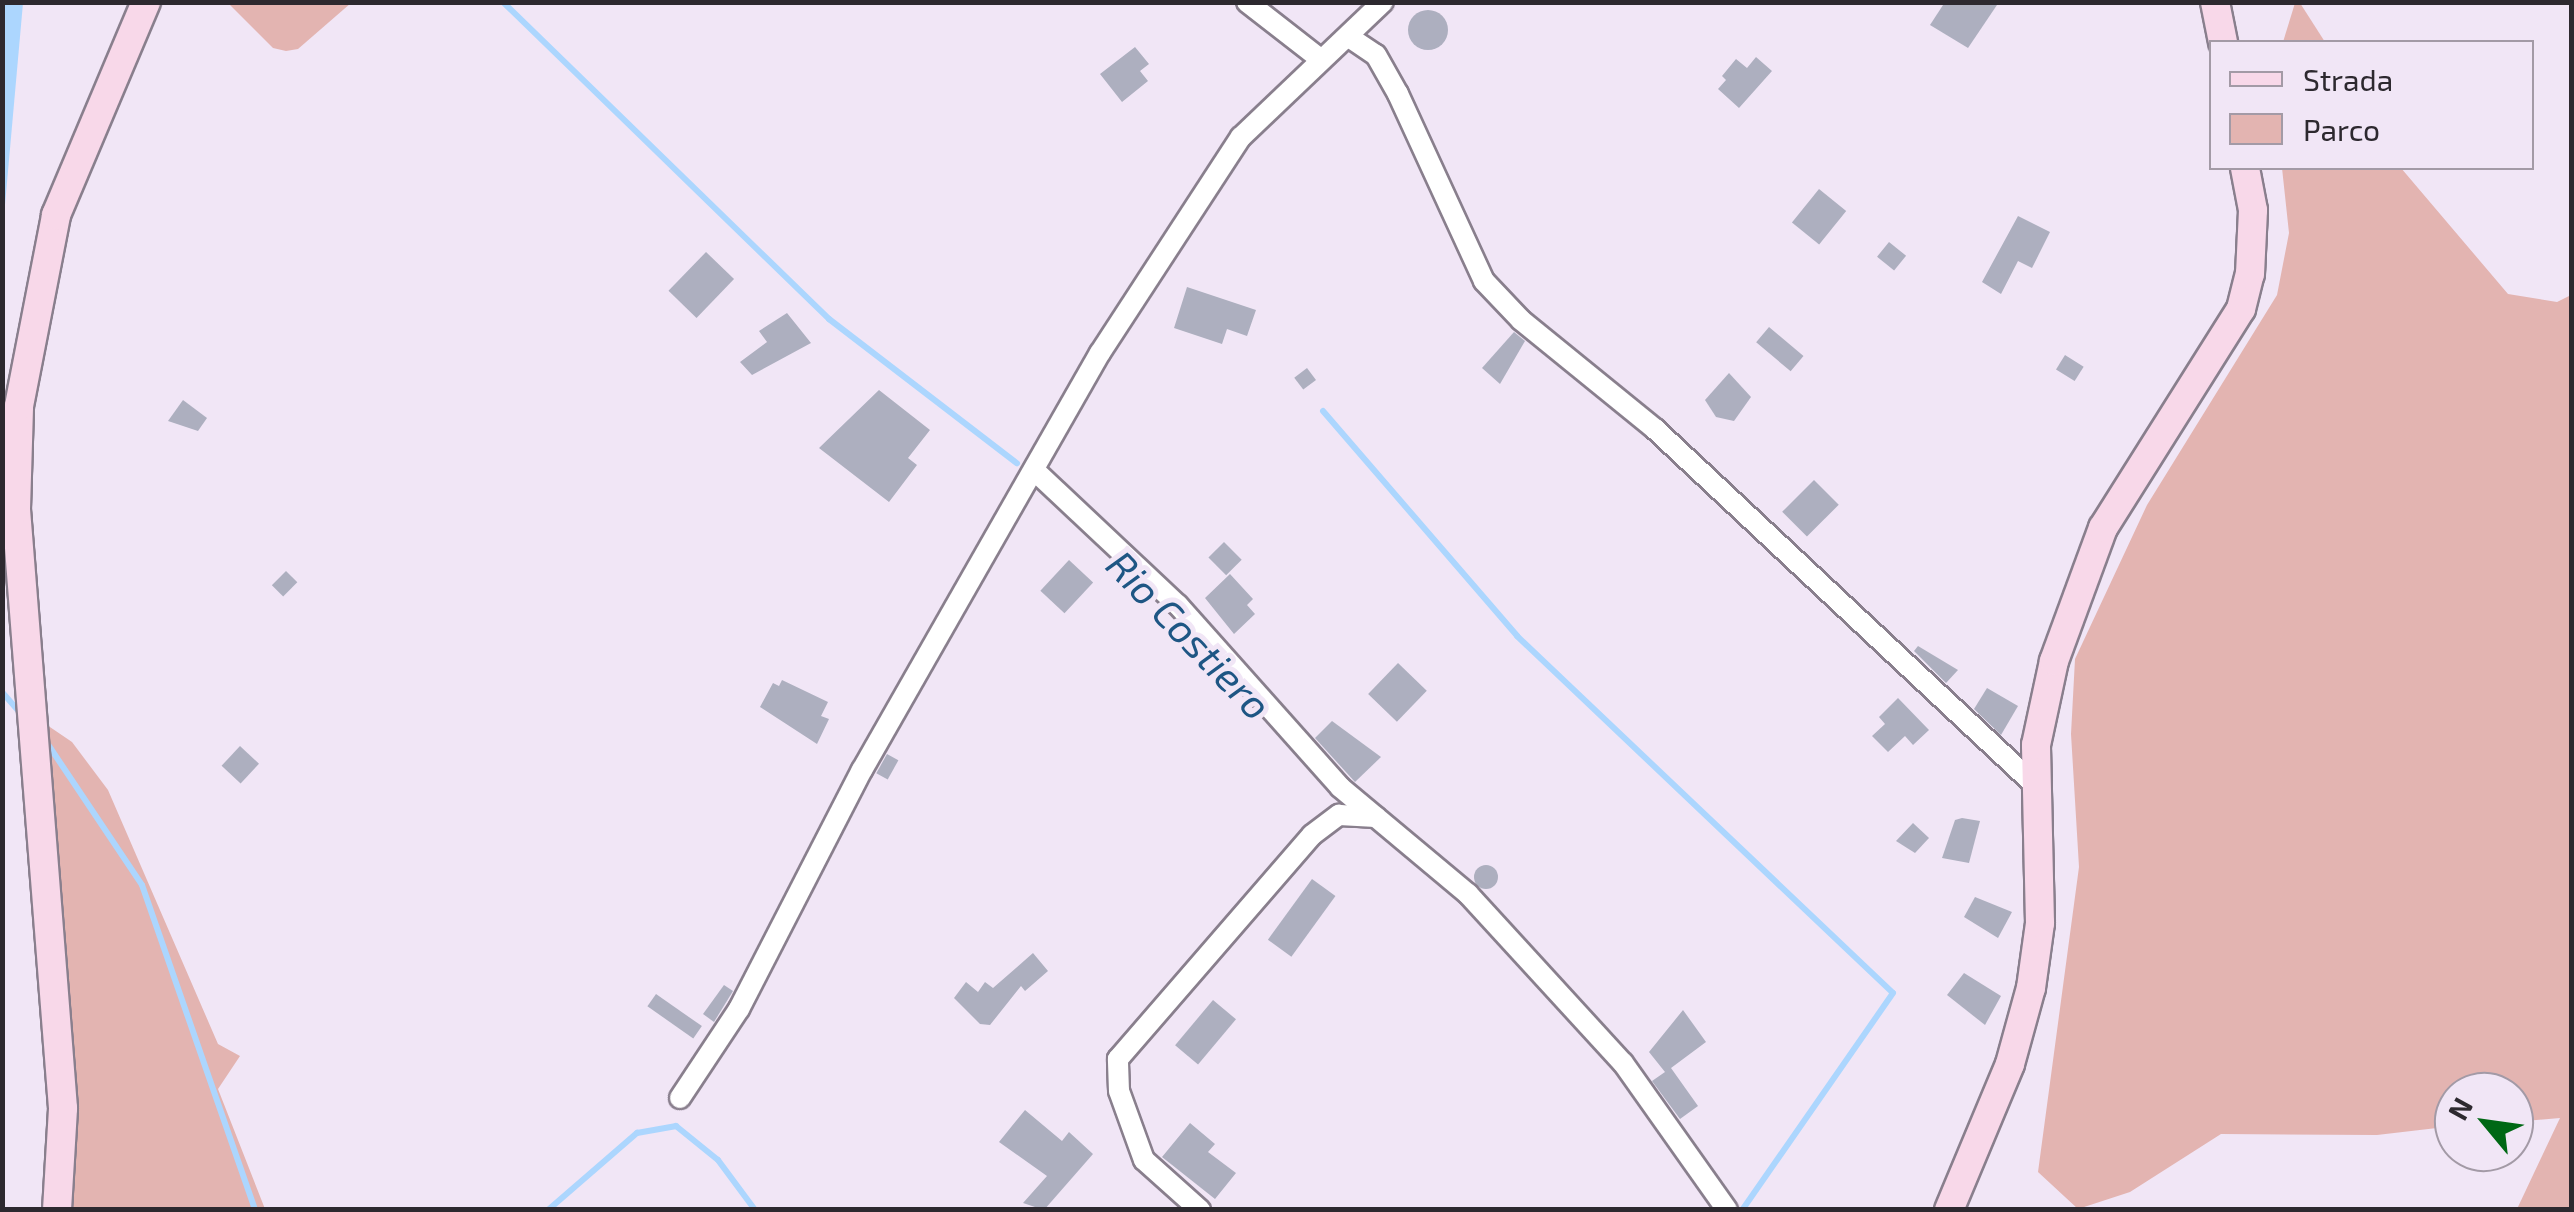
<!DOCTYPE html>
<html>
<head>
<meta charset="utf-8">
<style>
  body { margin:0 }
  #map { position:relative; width:2574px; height:1212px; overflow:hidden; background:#f1e6f6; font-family:"Exo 2",sans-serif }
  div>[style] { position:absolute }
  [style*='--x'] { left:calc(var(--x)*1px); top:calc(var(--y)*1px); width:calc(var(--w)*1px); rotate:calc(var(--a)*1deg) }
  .green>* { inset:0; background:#e3b4b1 }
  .water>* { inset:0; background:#acd6fe }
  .stream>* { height:6px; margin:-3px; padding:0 3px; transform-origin:3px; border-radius:3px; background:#acd6fe }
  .building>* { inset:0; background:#adafbf; transform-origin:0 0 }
  .round { border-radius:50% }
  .roads { filter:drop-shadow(2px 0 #897f8d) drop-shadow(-2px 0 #897f8d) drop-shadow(0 2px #897f8d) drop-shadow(0 -2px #897f8d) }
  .street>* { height:20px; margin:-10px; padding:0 10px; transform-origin:10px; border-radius:10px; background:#fff }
  .secondary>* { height:28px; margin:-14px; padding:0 14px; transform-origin:14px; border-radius:14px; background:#f8d8e9 }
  span { translate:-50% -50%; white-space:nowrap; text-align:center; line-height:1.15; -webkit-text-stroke:10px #f1e6f6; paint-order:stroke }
  .water-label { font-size:40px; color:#1e5684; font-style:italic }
  .frame { position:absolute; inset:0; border:5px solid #2d292f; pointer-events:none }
  .legend { position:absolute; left:2209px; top:40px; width:325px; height:130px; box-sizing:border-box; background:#f1e6f6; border:2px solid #a39aa6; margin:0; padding:12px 18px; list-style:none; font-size:30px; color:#2d292f }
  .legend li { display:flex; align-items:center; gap:20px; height:50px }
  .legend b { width:50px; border:2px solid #a39aa6 }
  .north { position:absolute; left:2434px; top:1072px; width:100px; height:100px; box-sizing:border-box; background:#f1e6f6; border:2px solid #a39aa6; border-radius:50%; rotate:299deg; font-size:28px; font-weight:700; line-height:40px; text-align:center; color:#2d292f }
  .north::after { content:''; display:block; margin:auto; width:35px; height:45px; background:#006815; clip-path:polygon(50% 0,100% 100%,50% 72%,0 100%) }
</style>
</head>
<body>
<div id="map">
  <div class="green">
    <div style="clip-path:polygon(228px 3px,351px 3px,298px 49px,286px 51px,273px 48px)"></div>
    <div style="clip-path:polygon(2295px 3px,2300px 3px,2325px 42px,2283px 42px)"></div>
    <div style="clip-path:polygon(2282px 168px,2401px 168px,2508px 294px,2557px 302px,2571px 295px,2571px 1209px,2517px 1209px,2560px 1118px,2514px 1122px,2514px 1092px,2454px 1092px,2454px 1126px,2377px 1135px,2221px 1134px,2130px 1192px,2078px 1209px,2038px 1172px,2079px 867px,2071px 734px,2075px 659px,2147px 505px,2277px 295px,2289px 233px)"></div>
    <div style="clip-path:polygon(44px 723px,72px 742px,108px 790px,218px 1044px,240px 1056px,218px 1089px,265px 1209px,65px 1209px,76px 1077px,48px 827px)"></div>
  </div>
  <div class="water">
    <div style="clip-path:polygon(3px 2px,23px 3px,3px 227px,2px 3px)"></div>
  </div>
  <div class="stream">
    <div style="--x:503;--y:2;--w:455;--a:44.2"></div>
    <div style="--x:829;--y:319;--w:237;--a:37.5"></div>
    <div style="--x:1323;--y:411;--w:297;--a:49.2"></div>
    <div style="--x:1517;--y:636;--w:518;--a:43.52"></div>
    <div style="--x:1893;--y:993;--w:264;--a:124.8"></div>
    <div style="--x:2;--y:692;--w:32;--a:49"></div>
    <div style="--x:45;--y:740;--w:174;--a:56.2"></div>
    <div style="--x:142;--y:885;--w:344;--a:70.8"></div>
    <div style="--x:548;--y:1210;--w:118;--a:-40.9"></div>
    <div style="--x:637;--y:1133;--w:40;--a:-10"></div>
    <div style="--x:676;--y:1126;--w:54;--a:39"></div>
    <div style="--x:718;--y:1160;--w:62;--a:53.5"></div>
  </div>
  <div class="building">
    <div style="clip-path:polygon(1945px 2px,1999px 2px,1968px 48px,1930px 25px)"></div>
    <div class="round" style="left:1408px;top:10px;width:40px;height:40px"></div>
    <div style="clip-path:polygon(1135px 47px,1149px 64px,1140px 71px,1148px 81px,1122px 102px,1100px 74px)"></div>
    <div style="clip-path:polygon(1756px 57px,1772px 71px,1739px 108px,1718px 89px,1726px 80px,1722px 76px,1736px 59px,1747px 68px)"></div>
    <div style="left:1819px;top:189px;width:35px;height:43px;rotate:39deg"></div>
    <div style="clip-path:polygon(2018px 216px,2050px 232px,2032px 268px,2018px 261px,2001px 294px,1982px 282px)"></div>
    <div style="left:1889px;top:242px;width:22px;height:19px;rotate:39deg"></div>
    <div style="left:706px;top:252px;width:39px;height:54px;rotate:44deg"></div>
    <div style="clip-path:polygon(1187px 287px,1256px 310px,1247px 336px,1227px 329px,1222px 344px,1174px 328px)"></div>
    <div style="clip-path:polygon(787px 313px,811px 343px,752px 375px,740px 362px,767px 342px,759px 331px)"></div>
    <div style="left:1769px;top:327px;width:45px;height:20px;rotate:40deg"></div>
    <div style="clip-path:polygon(1514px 332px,1525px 341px,1500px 384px,1482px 368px)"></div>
    <div style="left:2065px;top:355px;width:22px;height:17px;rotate:32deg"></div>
    <div style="left:1307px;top:368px;width:15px;height:16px;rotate:53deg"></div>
    <div style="clip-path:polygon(1729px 373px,1751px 397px,1734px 421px,1716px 417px,1705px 400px)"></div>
    <div style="clip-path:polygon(879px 390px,930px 430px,908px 458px,917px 465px,889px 502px,819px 448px)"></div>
    <div style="clip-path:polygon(183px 400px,207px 418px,198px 431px,168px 421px)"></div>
    <div style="left:1814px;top:480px;width:35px;height:45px;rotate:45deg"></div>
    <div style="left:1224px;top:542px;width:25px;height:22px;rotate:45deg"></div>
    <div style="left:1069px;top:560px;width:33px;height:42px;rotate:43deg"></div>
    <div style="left:286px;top:571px;width:16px;height:20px;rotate:45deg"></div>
    <div style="clip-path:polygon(1230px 574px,1253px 599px,1247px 605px,1255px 614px,1234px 634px,1205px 598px)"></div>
    <div style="clip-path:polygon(1918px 646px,1958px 670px,1946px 683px,1914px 651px)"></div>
    <div style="left:1398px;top:663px;width:40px;height:43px;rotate:44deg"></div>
    <div style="clip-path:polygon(782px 680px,828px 702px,821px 716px,829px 719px,817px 744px,760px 707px,773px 683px,779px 686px)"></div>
    <div style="clip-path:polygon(1987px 688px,2018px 706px,2001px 735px,1974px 709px)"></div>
    <div style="clip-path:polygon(1898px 698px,1929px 730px,1913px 745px,1905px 736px,1888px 752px,1872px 736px,1885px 724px,1879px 717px)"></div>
    <div style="clip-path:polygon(1332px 721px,1381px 757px,1355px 782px,1315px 738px)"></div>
    <div style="left:240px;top:746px;width:26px;height:27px;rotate:43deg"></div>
    <div style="left:887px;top:754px;width:13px;height:22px;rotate:29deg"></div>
    <div style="clip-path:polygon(1962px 818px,1980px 821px,1969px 863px,1942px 858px,1955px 820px)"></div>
    <div style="clip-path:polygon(1913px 823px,1929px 838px,1915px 853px,1896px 841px)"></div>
    <div class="round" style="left:1474px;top:865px;width:24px;height:24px"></div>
    <div style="left:1312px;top:879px;width:29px;height:75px;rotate:36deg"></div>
    <div style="clip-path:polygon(1975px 897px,2012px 912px,1998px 938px,1964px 917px)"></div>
    <div style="clip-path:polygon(1033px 953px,1048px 971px,1025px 991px,1021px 986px,990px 1025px,980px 1024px,954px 998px,966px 982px,978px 992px,985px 982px,993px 988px)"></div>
    <div style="clip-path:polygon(1964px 973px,2001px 996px,1985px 1025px,1947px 995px)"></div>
    <div style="clip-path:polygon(724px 985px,733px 991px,714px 1022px,703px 1014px)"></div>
    <div style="left:656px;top:994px;width:56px;height:15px;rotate:35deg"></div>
    <div style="left:1213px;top:1000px;width:30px;height:59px;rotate:40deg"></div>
    <div style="clip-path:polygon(1683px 1010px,1706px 1042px,1671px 1068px,1698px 1106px,1680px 1119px,1652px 1081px,1665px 1072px,1649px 1052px)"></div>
    <div style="clip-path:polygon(1025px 1110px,1062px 1141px,1069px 1132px,1093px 1154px,1044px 1210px,1023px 1203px,1047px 1176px,999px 1142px)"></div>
    <div style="clip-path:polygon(1190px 1123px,1215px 1144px,1208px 1152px,1236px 1173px,1215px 1199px,1162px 1157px)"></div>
  </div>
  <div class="roads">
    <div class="street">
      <div style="--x:1247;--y:2;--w:91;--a:37.9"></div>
      <div style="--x:1349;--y:37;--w:32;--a:34"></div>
      <div style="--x:1376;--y:55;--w:45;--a:60.6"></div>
      <div style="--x:1398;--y:94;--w:206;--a:65.3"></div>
      <div style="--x:1484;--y:281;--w:54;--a:46.5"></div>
      <div style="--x:1521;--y:320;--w:173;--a:39.1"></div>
      <div style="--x:1655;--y:429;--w:519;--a:43.13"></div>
      <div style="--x:1034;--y:470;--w:197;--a:43.2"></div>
      <div style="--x:1178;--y:605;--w:244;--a:48.3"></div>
      <div style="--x:1340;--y:787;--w:167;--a:39.9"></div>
      <div style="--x:1468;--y:894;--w:229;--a:47.5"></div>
      <div style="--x:1623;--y:1063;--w:180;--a:54.7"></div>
      <div style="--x:680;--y:1098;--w:107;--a:-56.5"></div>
      <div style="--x:739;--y:1009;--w:269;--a:-62.8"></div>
      <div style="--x:862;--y:770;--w:480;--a:-60.3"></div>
      <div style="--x:1100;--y:353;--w:258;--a:-56.9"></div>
      <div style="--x:1241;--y:137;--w:196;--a:-43.6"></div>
      <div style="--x:1200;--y:1210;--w:75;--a:-138.2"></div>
      <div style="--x:1144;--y:1160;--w:73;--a:-109.9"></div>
      <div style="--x:1119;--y:1091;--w:32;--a:-92"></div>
      <div style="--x:1118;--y:1059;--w:296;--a:-49.1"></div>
      <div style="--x:1312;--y:835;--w:34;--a:-37"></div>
      <div style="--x:1339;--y:815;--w:37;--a:3"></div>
    </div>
    <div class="secondary">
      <div style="--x:2215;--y:2;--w:41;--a:78.7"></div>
      <div style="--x:57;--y:1210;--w:102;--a:-86.6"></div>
      <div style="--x:63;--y:1108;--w:601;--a:-94.49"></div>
      <div style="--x:16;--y:509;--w:103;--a:-88.3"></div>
      <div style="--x:19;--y:406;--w:195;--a:-79"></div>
      <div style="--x:56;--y:215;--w:231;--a:-67.1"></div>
      <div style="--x:1949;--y:1210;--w:158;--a:-67.3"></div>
      <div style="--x:2010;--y:1064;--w:79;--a:-74.6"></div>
      <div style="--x:2031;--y:988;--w:66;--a:-82.1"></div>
      <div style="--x:2040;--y:923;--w:178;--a:-91.3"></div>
      <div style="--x:2036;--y:745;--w:86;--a:-77.9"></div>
      <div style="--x:2054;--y:661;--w:142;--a:-69.8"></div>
      <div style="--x:2103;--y:528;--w:259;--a:-57.8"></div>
      <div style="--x:2241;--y:309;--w:36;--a:-76"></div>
      <div style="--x:2250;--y:274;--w:64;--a:-87.3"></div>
      <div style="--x:2253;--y:210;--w:43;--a:-100.8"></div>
    </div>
  </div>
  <div class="water-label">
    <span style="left:1190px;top:634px;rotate:46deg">Rio Costiero</span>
  </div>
  <div class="frame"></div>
  <ul class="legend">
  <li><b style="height:12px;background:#f8d8e9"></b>Strada</li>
  <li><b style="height:28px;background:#e3b4b1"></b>Parco</li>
  </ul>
  <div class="north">N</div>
</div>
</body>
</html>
